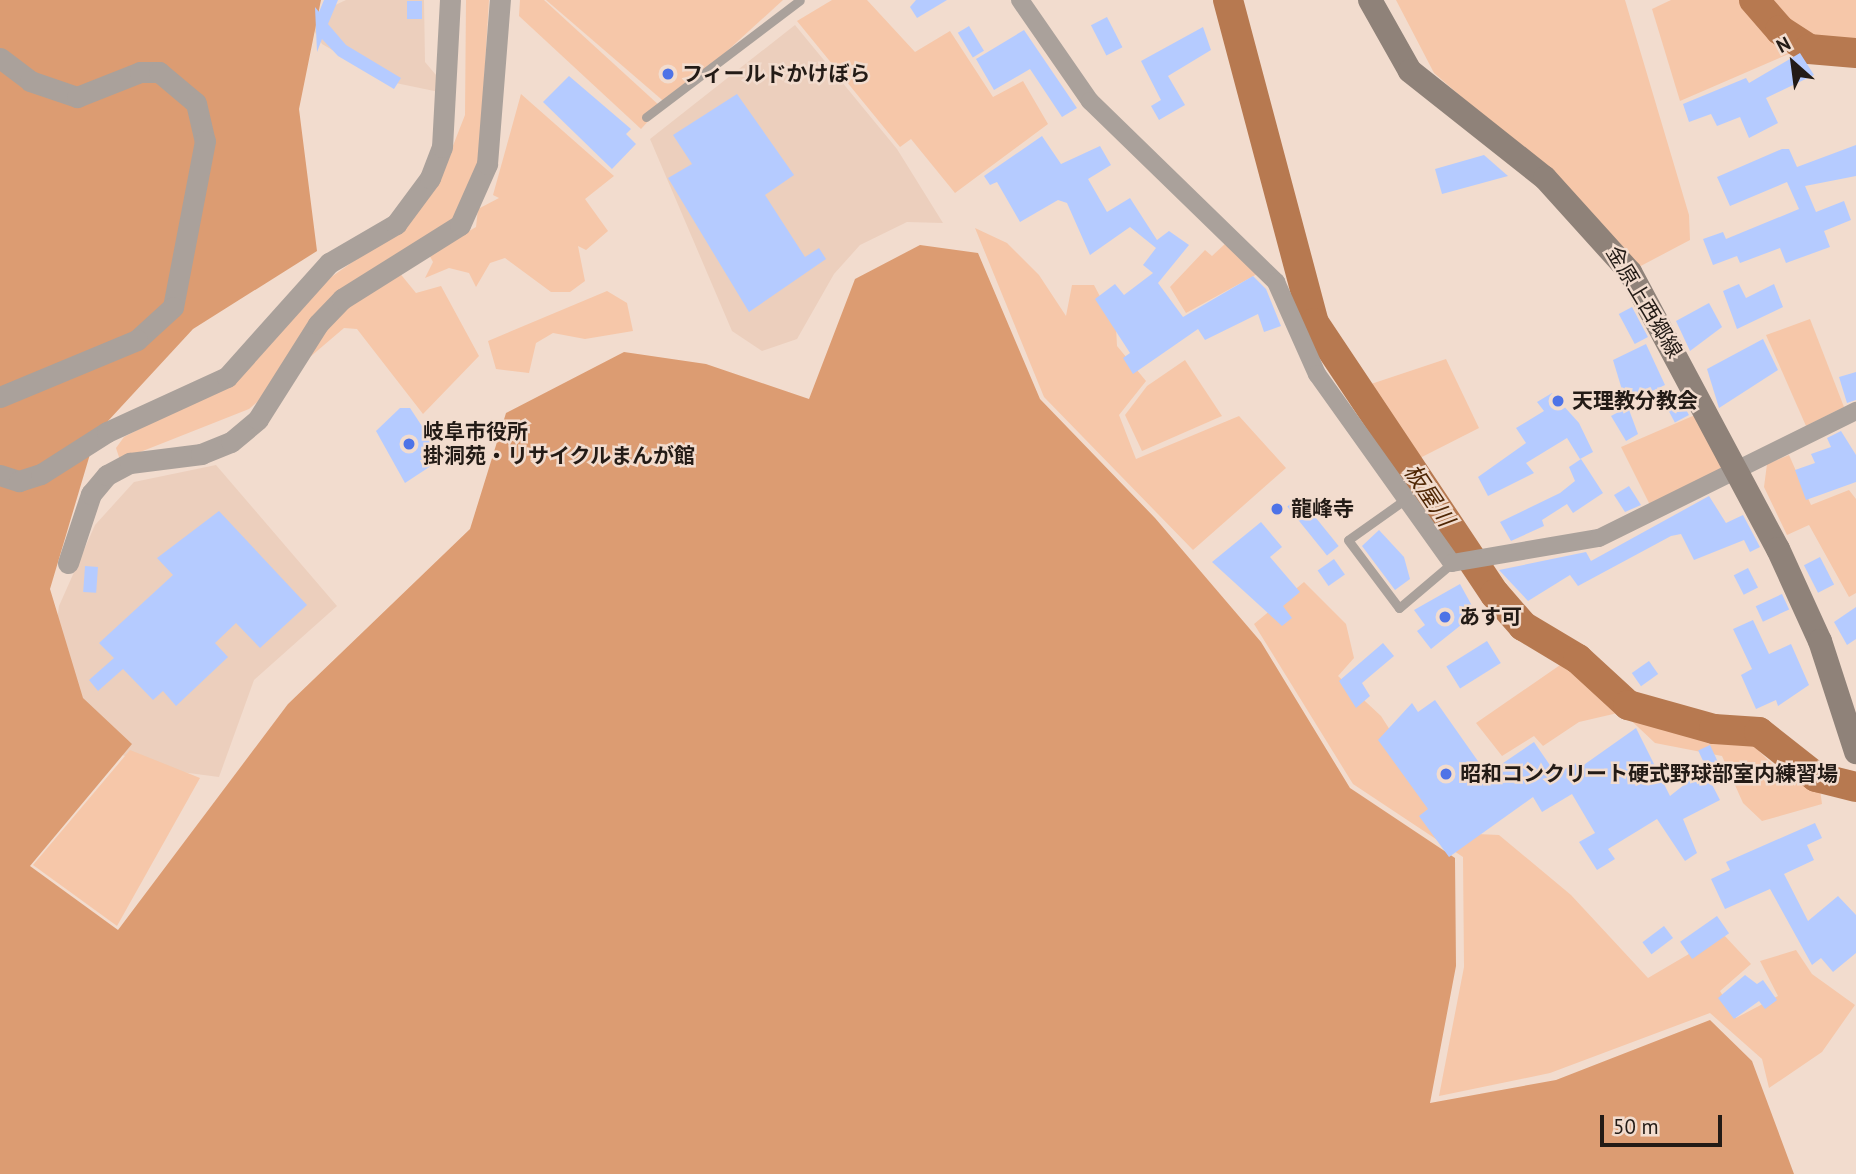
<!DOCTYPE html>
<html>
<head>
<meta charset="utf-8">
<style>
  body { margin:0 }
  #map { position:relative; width:1856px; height:1174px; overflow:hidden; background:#f2dcce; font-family:"PT Sans","Noto Sans JP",sans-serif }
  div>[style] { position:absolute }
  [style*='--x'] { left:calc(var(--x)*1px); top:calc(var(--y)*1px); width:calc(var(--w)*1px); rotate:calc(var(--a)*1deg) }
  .built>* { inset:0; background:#eccfbd }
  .green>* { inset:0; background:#f6c7a9 }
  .forest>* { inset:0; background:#dc9c72 }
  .river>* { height:30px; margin:-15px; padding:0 15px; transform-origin:15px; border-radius:15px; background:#b77950 }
  .building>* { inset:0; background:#b5cbff; transform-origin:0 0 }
  .service>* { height:9px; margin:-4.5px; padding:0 4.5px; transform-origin:4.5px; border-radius:4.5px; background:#aaa19b }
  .minor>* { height:18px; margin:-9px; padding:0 9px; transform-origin:9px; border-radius:9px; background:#aaa19b }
  .tertiary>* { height:21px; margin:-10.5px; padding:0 10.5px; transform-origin:10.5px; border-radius:10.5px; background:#aaa19b }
  .secondary>* { height:24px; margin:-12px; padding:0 12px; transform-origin:12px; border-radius:12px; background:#8f8279 }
  .dots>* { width:19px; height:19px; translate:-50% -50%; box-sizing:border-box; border:4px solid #f2dcce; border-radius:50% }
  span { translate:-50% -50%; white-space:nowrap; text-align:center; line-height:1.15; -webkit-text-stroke:5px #f2dcce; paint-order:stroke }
  .poi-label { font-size:21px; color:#231b16; font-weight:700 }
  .left { translate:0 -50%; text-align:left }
  .street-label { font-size:21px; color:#231b16 }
  .water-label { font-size:23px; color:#4f2604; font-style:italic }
  .north { position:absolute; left:1758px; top:28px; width:70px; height:70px; -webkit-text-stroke:5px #f2dcce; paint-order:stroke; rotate:332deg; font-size:19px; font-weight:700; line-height:28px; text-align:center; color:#231b16 }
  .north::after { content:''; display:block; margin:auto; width:24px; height:32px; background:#231b16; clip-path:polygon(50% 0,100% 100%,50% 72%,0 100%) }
  .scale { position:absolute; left:1600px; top:1115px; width:122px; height:32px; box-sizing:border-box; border:4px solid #231b16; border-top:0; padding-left:9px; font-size:21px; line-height:24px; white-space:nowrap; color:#231b16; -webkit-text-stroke:5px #f2dcce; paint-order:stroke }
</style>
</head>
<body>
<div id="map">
  <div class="built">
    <div style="clip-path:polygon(346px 0,424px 0,425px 62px,447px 88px,444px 93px,386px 81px,322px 44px,312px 27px,314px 15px)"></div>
    <div style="clip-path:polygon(795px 25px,897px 149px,943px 223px,907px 222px,860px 245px,834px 274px,797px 339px,762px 351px,732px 331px,650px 139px)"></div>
    <div style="clip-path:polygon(216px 465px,337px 606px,254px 680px,219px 777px,158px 769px,107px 749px,54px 642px,59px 606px,95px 525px,134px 482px)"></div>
  </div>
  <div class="green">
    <div style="clip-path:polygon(466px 0,489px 0,478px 181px,452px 241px,476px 227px,478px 209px,499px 198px,493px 195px,521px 94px,614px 176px,585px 199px,608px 231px,586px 250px,578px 246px,585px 281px,570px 292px,551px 292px,505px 258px,490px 263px,476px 287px,469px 273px,449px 268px,425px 278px,433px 262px,426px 249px,398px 271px,416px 293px,441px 286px,479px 356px,423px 414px,357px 329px,344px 328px,249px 409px,120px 460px,116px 448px,124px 437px,225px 384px,320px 285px,406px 224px,447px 161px,465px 115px)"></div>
    <div style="clip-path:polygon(520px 0,544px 0,661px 107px,641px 129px,519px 16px)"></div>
    <div style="clip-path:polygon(546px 0,783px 0,668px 105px)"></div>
    <div style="clip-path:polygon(832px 0,867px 0,915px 52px,950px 31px,993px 97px,1023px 81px,1048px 124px,955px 193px,911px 139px,900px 147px,797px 21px)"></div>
    <div style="clip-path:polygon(1396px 0,1625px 0,1689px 215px,1690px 240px,1635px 269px,1517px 145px,1434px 73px)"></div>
    <div style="clip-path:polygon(1671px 0,1753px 0,1791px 53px,1680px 101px,1652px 9px)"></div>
    <div style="clip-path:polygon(1769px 0,1856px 0,1856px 49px,1799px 32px)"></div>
    <div style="clip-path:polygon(975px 228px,1007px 243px,1039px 275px,1066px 316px,1072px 285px,1094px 285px,1116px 327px,1117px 346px,1146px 381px,1119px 415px,1136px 459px,1239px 416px,1286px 468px,1193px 550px,1044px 397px)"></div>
    <div style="clip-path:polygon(1227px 242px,1259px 273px,1186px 313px,1170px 287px,1205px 250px,1212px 256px)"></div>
    <div style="clip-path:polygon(607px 291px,627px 303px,633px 331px,585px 339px,553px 333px,536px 343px,529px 373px,496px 369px,488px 341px)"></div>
    <div style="clip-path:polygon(1810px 319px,1844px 407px,1806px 426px,1766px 335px)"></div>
    <div style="clip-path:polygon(1446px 359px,1479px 428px,1414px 461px,1365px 386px)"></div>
    <div style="clip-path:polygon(1185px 360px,1222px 416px,1142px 451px,1125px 415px,1147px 386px)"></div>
    <div style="clip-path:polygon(1695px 415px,1723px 463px,1720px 472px,1650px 505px,1621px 447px)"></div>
    <div style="clip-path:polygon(1789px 455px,1811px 505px,1849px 490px,1856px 499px,1856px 593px,1849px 597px,1809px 525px,1787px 535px,1764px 487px,1767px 464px)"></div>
    <div style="clip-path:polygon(1304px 582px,1346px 624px,1354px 658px,1338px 676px,1381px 716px,1456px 833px,1499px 835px,1571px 895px,1648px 978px,1723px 934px,1751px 964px,1720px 991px,1736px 1018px,1778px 996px,1760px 961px,1796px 950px,1812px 974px,1855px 1005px,1822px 1052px,1769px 1088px,1762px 1059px,1710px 1013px,1550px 1073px,1439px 1096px,1464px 967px,1463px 857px,1353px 784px,1254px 624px)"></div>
    <div style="clip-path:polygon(1563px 663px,1638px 716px,1752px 744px,1785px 777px,1820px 790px,1822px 804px,1762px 821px,1743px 803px,1722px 756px,1655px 743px,1622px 712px,1579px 722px,1543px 746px,1534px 736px,1502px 756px,1476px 723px)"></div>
    <div style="clip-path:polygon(130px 750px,200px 778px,117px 926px,33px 865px)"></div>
  </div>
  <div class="forest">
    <div style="clip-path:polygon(0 0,321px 0,299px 109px,317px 251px,193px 329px,96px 434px,50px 589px,83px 698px,132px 744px,30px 866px,118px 930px,288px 704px,470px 529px,506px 413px,624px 352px,706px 364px,809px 399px,855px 279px,920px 245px,978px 253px,1040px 399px,1155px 518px,1261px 642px,1350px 788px,1455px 858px,1456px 966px,1430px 1103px,1556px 1080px,1710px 1020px,1752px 1061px,1794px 1174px,0 1174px)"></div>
  </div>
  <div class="river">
    <div style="--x:1228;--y:0;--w:334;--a:75.1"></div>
    <div style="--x:1314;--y:323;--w:326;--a:56.3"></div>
    <div style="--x:1495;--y:594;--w:43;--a:48.8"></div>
    <div style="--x:1523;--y:626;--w:64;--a:31"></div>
    <div style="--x:1578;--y:659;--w:68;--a:42.6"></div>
    <div style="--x:1628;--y:705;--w:89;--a:15.6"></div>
    <div style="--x:1714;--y:729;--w:45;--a:3.8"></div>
    <div style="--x:1759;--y:732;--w:73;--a:38.3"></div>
    <div style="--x:1816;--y:777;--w:41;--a:14"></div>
    <div style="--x:1754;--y:0;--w:40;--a:49"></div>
    <div style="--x:1780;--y:30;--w:35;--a:33"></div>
    <div style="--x:1809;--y:49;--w:47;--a:4.9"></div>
  </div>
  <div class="building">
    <div style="clip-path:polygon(324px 0,338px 0,328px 24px,346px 45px,401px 78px,394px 89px,338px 56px,322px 39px,317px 52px,315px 7px,319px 12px)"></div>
    <div style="clip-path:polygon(916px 0,947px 0,917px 18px,910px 7px)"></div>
    <div style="left:407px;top:1px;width:15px;height:18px"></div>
    <div style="left:1107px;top:17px;width:34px;height:18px;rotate:63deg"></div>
    <div style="left:969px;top:26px;width:29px;height:13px;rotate:59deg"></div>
    <div style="clip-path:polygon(1203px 27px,1211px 50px,1168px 76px,1185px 105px,1159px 120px,1151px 106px,1161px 100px,1141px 61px)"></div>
    <div style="clip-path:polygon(1024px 30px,1077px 108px,1062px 117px,1030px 69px,994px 90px,976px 59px)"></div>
    <div style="clip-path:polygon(1800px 53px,1814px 75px,1766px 98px,1778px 123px,1749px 138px,1740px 117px,1717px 126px,1711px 114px,1689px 122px,1683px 104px,1746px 78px,1749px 83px)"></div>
    <div style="clip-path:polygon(569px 76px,631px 129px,626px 134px,636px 144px,612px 169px,543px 102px)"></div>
    <div style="clip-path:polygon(737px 94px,794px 175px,765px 195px,805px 257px,819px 248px,826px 259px,749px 312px,668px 178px,692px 164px,673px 135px)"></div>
    <div style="clip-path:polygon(1042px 136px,1061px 164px,1100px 146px,1111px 165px,1088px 179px,1107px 212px,1130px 198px,1157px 240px,1169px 231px,1189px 245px,1158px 283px,1183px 317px,1253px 276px,1266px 289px,1281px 326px,1264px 332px,1258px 314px,1205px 340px,1198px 329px,1133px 374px,1123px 358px,1130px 353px,1095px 299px,1115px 284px,1124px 295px,1153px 273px,1143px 265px,1156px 248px,1130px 227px,1090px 255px,1067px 203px,1058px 200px,1020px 222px,997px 182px,990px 185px,984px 176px)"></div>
    <div style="clip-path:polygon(1856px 145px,1856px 176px,1805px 186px,1816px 212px,1844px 201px,1851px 220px,1824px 231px,1830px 247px,1786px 263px,1780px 248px,1740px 263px,1737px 256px,1713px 265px,1703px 239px,1723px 232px,1726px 239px,1799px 209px,1787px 182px,1730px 206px,1717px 177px,1782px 149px,1789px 149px,1797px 167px)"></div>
    <div style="clip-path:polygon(1484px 155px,1508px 176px,1442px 194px,1435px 169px)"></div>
    <div style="clip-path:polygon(1739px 284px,1746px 298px,1774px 284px,1783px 307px,1737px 329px,1723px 291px)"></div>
    <div style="clip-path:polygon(1709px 303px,1722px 327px,1690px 351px,1676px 321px)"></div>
    <div style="left:1632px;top:307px;width:34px;height:15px;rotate:62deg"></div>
    <div style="clip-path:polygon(1763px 339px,1778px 370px,1719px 408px,1707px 369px)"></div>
    <div style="clip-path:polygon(1646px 344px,1665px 385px,1626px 403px,1613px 360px)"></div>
    <div style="clip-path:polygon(1856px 372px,1856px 400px,1847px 403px,1839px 377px)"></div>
    <div style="clip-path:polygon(1552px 393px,1579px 423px,1593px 452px,1580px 459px,1567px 438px,1526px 463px,1534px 473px,1488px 496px,1478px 477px,1526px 443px,1516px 428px,1544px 411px,1537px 402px)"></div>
    <div style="left:1681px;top:400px;width:17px;height:16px;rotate:62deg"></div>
    <div style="clip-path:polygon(1628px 407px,1638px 434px,1626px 441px,1611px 416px)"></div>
    <div style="clip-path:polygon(400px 408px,410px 408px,443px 458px,405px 483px,376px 431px)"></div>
    <div style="clip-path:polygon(1841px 431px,1856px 455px,1856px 482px,1806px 500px,1795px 470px,1815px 463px,1811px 454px,1831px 447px,1827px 438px)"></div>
    <div style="clip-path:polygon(1581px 459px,1603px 493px,1573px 513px,1567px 504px,1542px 520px,1544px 526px,1511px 541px,1500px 522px,1560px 493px,1575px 481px,1569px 467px)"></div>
    <div style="clip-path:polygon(1629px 486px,1641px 505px,1625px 512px,1614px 495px)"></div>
    <div style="clip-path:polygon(1709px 496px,1726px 523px,1743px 515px,1760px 547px,1750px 552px,1744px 540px,1694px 560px,1681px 534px,1671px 536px,1578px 586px,1570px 575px,1528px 601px,1499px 570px,1586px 552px,1591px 561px)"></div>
    <div style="left:1299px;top:497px;width:63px;height:15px;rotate:51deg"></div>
    <div style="clip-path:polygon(219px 511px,307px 605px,260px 648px,236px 623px,215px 643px,228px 657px,176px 706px,163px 691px,153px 700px,123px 669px,98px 691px,89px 680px,114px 658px,99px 643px,173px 575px,157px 558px)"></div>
    <div style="clip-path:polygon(1261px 522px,1282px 547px,1270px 557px,1300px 592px,1283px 606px,1292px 618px,1282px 626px,1212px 562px)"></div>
    <div style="clip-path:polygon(1379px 530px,1404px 557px,1410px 579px,1395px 590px,1362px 546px)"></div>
    <div style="left:1820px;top:557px;width:31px;height:18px;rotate:63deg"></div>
    <div style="left:1334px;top:559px;width:19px;height:20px;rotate:55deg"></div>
    <div style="left:85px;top:566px;width:13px;height:26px;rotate:4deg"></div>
    <div style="left:1748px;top:568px;width:22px;height:16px;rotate:63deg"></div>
    <div style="clip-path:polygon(1460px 584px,1476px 613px,1431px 649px,1417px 631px,1425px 625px,1414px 610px)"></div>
    <div style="left:1782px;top:594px;width:17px;height:29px;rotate:65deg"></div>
    <div style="clip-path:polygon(1856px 607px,1856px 639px,1847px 645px,1834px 622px)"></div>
    <div style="clip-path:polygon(1753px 620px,1769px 654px,1791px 644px,1809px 685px,1778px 706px,1776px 700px,1756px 709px,1741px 675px,1752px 669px,1733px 629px)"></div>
    <div style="left:1487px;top:641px;width:26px;height:48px;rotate:58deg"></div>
    <div style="clip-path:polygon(1383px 643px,1394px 656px,1362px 683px,1370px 696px,1356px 708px,1339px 681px)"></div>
    <div style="left:1649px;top:661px;width:16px;height:21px;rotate:55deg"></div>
    <div style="clip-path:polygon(1435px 700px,1487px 774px,1534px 742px,1556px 774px,1575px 763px,1578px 769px,1636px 728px,1670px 796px,1704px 769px,1720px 800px,1683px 819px,1697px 853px,1685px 861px,1657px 819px,1608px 849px,1615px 859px,1597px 870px,1579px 842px,1595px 833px,1572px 794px,1542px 812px,1533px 797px,1449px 857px,1419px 816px,1428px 809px,1378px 740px,1412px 703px,1418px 712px)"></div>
    <div style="left:1710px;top:745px;width:29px;height:13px;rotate:65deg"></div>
    <div style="clip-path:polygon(1815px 823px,1822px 838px,1807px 845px,1814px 860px,1784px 874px,1808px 921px,1838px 896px,1856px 915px,1856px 953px,1833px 972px,1821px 958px,1812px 965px,1770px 889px,1725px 909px,1711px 879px,1730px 870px,1726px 862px)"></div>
    <div style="left:1717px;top:916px;width:21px;height:45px;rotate:55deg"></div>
    <div style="left:1664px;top:926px;width:15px;height:27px;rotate:53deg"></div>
    <div style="clip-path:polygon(1745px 975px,1757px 984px,1763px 980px,1777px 1000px,1765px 1009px,1759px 1001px,1734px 1019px,1718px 998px)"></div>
  </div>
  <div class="service">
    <div style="--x:646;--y:117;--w:193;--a:-37.2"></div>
    <div style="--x:1403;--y:501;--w:67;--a:144.7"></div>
    <div style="--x:1348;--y:540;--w:85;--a:53.1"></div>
    <div style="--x:1399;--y:608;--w:70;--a:-40.3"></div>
  </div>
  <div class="minor">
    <div style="--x:1020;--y:0;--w:123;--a:55.3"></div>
    <div style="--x:1090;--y:101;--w:260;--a:44.2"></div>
    <div style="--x:1276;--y:282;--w:101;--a:66"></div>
    <div style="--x:1317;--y:374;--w:232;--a:54.5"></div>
    <div style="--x:1452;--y:563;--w:149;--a:-9.7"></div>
    <div style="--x:1599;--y:538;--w:287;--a:-26.3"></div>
  </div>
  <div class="tertiary">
    <div style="--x:0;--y:58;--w:38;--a:37"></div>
    <div style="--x:30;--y:81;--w:50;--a:18.8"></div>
    <div style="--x:77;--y:97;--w:68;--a:-21.6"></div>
    <div style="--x:140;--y:72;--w:19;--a:0"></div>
    <div style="--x:159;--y:72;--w:48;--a:40"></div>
    <div style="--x:196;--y:103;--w:39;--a:77"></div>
    <div style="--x:205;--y:141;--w:169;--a:100.9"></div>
    <div style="--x:173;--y:307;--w:49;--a:137.5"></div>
    <div style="--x:137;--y:340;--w:148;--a:157.4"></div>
    <div style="--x:0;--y:475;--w:20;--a:18"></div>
    <div style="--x:19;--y:481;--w:23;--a:-18"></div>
    <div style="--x:41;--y:474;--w:78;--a:-32.5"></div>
    <div style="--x:107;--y:432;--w:132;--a:-24.6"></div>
    <div style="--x:227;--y:377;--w:153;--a:-48.2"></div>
    <div style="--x:329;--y:263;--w:78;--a:-30.2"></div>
    <div style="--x:396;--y:224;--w:57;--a:-53.5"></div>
    <div style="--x:430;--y:178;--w:33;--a:-69"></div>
    <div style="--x:442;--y:147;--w:147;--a:-86.9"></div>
    <div style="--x:68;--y:563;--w:73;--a:-71.6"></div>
    <div style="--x:91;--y:494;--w:25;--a:-50"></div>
    <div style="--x:107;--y:475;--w:26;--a:-28"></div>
    <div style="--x:130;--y:463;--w:72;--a:-7.2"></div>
    <div style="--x:201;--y:454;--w:32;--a:-22"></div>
    <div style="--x:231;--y:442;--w:35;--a:-40"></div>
    <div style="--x:258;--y:419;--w:112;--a:-57.7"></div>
    <div style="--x:318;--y:324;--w:35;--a:-46"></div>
    <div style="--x:342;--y:299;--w:139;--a:-32.1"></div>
    <div style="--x:460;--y:225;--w:67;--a:-66.1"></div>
    <div style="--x:487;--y:164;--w:165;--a:-85.5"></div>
  </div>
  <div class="secondary">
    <div style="--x:1370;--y:0;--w:81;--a:60.6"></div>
    <div style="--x:1410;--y:71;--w:172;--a:38.4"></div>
    <div style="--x:1545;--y:178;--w:127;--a:47.9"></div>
    <div style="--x:1630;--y:272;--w:314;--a:61.9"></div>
    <div style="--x:1778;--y:549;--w:101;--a:65.5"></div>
    <div style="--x:1820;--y:641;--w:117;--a:72"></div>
  </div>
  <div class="dots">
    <div style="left:668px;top:74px;background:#4e73e7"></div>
    <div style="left:1558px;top:401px;background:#4e73e7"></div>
    <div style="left:409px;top:444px;background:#4e73e7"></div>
    <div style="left:1277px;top:509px;background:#4e73e7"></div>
    <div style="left:1445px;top:617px;background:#4e73e7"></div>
    <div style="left:1446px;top:774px;background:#4e73e7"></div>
  </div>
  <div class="poi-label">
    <span class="left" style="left:682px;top:74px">フィールドかけぼら</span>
    <span class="left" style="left:1572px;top:401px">天理教分教会</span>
    <span class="left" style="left:423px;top:444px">岐阜市役所<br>掛洞苑・リサイクルまんが館</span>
    <span class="left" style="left:1291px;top:509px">龍峰寺</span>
    <span class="left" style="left:1459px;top:617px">あす可</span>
    <span class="left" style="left:1460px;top:774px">昭和コンクリート硬式野球部室内練習場</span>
  </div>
  <div class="street-label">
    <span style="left:1644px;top:302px;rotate:59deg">金原上西郷線</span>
  </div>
  <div class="water-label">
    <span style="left:1429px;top:495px;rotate:56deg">板屋川</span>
  </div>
  <div class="north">N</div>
  <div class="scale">50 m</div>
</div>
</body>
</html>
